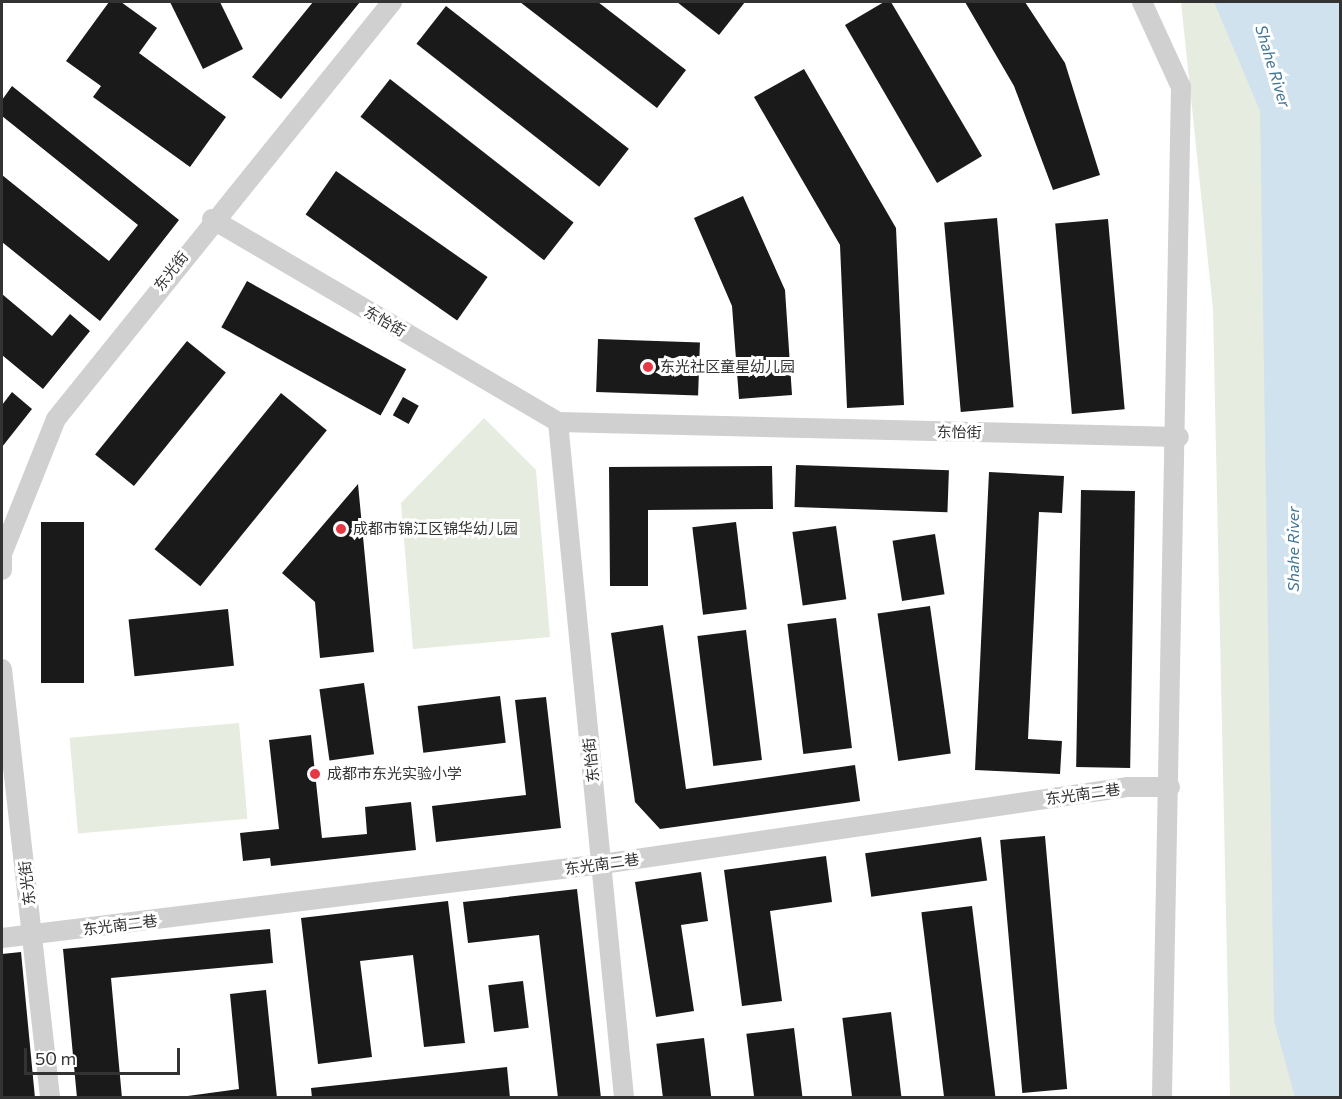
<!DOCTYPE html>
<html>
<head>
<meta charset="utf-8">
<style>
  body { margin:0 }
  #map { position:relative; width:1342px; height:1099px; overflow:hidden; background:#fff; font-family:Commissioner,"Noto Sans SC",sans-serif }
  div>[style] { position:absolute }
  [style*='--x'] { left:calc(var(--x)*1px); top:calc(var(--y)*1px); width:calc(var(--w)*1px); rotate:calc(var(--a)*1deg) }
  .green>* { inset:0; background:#e6ecdf; transform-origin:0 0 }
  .water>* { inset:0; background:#cfe2ee }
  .building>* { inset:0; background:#1a1a1a; transform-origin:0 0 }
  .minor>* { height:20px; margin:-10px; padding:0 10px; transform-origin:10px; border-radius:10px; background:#d0d0d0 }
  .dots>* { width:16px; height:16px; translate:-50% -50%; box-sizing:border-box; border:3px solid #fff; border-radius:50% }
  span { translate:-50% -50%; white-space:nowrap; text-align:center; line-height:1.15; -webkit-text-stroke:6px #fff; paint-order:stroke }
  .street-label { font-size:15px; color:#333 }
  .poi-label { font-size:15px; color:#333 }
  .left { translate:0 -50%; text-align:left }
  .water-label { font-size:16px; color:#3f7597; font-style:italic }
  .frame { position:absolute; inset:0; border:3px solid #333; pointer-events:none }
  .scale { position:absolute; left:24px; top:1048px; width:156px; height:27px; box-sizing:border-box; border:3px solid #333; border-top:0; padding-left:8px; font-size:18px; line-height:21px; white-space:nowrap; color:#333; -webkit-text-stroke:4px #fff; paint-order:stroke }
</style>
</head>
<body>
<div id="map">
  <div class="green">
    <div style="clip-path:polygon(1181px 2px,1340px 2px,1340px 1097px,1230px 1097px,1213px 309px)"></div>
    <div style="clip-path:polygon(484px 418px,536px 470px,550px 637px,413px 649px,401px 503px)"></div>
    <div style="left:239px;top:723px;width:96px;height:170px;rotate:85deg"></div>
  </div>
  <div class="water">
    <div style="clip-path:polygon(1214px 2px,1340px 2px,1340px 1097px,1295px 1097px,1274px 1021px,1260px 111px)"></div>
  </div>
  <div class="building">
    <div style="clip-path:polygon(109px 2px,121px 2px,157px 28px,139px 53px,226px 117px,190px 167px,93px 97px,101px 86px,66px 61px)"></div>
    <div style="clip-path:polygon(170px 2px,220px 2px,243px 49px,203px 69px)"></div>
    <div style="clip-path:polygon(313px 2px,360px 2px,281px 99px,252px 77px)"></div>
    <div style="clip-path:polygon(520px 2px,598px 2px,686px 70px,657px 108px)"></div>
    <div style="clip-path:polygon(677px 2px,745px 2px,719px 35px)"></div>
    <div style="clip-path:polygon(884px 2px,891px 2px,982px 156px,937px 183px,845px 25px)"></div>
    <div style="clip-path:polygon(965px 2px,1025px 2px,1065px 63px,1100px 175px,1053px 190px,1014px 86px)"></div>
    <div style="left:446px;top:6px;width:232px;height:48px;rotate:38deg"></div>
    <div style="clip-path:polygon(804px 69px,896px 228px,904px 405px,847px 408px,840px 245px,754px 97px)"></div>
    <div style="left:390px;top:79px;width:233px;height:48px;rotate:38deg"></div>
    <div style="clip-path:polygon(12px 86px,179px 220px,100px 321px,2px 242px,2px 175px,109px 261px,138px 225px,2px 116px,2px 100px)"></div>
    <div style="left:336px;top:171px;width:185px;height:53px;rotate:35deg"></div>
    <div style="clip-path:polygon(743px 196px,785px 290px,792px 395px,739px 399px,732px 306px,694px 218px)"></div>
    <div style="left:997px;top:218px;width:190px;height:53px;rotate:85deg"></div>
    <div style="left:1108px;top:219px;width:191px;height:53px;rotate:85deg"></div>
    <div style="left:247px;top:281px;width:182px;height:53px;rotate:29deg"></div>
    <div style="clip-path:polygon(2px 294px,52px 336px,70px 314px,90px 331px,43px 389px,2px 355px)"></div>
    <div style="left:598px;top:339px;width:102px;height:53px;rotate:2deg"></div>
    <div style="left:187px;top:341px;width:50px;height:146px;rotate:39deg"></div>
    <div style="clip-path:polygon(12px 392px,32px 409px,2px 447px,2px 405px)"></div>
    <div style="left:281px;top:393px;width:59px;height:201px;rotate:39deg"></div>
    <div style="left:403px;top:397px;width:18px;height:21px;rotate:29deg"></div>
    <div style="left:796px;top:465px;width:153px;height:42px;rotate:2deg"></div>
    <div style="clip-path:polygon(772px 466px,773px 509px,648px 510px,648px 586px,610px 586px,609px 467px)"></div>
    <div style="clip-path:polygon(989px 472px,1064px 476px,1062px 513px,1039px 512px,1028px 739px,1062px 741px,1060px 774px,975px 770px)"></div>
    <div style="clip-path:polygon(358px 484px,374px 652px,320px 658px,315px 602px,282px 573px)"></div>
    <div style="left:1081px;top:490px;width:54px;height:277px;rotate:1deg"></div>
    <div style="left:41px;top:522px;width:43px;height:161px"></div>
    <div style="left:736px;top:522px;width:88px;height:44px;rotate:83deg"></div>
    <div style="left:836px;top:526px;width:74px;height:44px;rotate:82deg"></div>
    <div style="left:935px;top:534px;width:61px;height:43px;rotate:81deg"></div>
    <div style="left:930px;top:606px;width:149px;height:53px;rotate:82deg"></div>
    <div style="left:228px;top:609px;width:57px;height:100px;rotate:84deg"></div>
    <div style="left:836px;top:618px;width:131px;height:49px;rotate:83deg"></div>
    <div style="clip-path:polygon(663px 625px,686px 789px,855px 765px,860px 801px,660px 829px,635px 802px,611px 633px)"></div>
    <div style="left:746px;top:630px;width:131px;height:49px;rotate:83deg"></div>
    <div style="left:364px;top:683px;width:72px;height:45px;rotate:82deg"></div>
    <div style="left:500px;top:696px;width:47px;height:83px;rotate:83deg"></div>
    <div style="clip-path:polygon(546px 697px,561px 828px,436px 842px,432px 806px,526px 795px,515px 700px)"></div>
    <div style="clip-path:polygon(311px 735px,322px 838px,367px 834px,365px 807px,411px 802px,416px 850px,271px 866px,270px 858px,243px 861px,240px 833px,279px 829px,269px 740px)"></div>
    <div style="left:1045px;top:836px;width:254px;height:45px;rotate:85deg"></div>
    <div style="left:981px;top:837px;width:44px;height:117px;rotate:82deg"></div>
    <div style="clip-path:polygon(826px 856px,832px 902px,770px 911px,782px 1001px,742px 1006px,724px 870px)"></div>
    <div style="clip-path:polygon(701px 872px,708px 921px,681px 925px,694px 1011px,656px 1017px,635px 882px)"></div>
    <div style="clip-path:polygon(577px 889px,601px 1098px,558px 1098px,539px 935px,468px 943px,463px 902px)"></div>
    <div style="clip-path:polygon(448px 901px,465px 1043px,424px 1047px,413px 955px,360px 961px,372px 1057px,318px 1064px,301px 918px)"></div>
    <div style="left:972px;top:906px;width:193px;height:51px;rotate:83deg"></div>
    <div style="clip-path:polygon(270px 929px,273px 963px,111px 978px,122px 1098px,77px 1098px,63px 949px)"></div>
    <div style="clip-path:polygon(21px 952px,35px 1098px,2px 1098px,2px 954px)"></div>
    <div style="left:523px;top:981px;width:47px;height:35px;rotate:83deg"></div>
    <div style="clip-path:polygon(266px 990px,277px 1098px,173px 1098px,239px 1089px,230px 994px)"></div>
    <div style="left:891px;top:1012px;width:87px;height:49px;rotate:83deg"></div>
    <div style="left:794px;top:1028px;width:70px;height:48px;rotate:83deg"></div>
    <div style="left:704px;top:1038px;width:60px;height:48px;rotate:83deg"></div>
    <div style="clip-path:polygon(507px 1067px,510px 1098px,312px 1098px,311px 1088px)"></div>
  </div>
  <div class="minor">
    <div style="--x:1142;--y:2;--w:94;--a:65.4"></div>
    <div style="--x:1181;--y:87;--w:1011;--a:91.08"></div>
    <div style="--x:212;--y:219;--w:401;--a:30.4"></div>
    <div style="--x:558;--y:422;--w:621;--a:1.38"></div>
    <div style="--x:558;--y:422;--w:679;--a:84.42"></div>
    <div style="--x:2;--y:570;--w:16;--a:-90"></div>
    <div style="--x:2;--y:554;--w:145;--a:-68.2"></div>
    <div style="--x:56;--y:419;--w:536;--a:-51.14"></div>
    <div style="--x:2;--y:669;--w:432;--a:83.6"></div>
    <div style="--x:2;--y:938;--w:605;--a:-7.03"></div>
    <div style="--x:602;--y:864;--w:532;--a:-8.33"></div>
    <div style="--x:1128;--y:787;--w:42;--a:0"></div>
  </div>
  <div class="dots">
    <div style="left:648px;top:367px;background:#e63946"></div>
    <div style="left:341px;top:529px;background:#e63946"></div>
    <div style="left:315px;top:774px;background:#e63946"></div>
  </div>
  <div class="street-label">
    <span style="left:171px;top:271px;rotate:-52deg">东光街</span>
    <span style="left:385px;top:321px;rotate:30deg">东怡街</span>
    <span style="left:959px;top:432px;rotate:1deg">东怡街</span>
    <span style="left:591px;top:760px;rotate:-96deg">东怡街</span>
    <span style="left:1083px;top:794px;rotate:-8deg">东光南二巷</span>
    <span style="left:602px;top:864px;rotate:-8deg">东光南二巷</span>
    <span style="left:27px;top:883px;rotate:-97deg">东光街</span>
    <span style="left:120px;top:925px;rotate:-7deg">东光南二巷</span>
  </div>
  <div class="poi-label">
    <span class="left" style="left:660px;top:367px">东光社区童星幼儿园</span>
    <span class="left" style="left:353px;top:529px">成都市锦江区锦华幼儿园</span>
    <span class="left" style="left:327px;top:774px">成都市东光实验小学</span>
  </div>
  <div class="water-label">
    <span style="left:1273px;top:66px;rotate:73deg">Shahe River</span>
    <span style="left:1293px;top:549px;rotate:-90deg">Shahe River</span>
  </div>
  <div class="frame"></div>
  <div class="scale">50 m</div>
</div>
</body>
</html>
